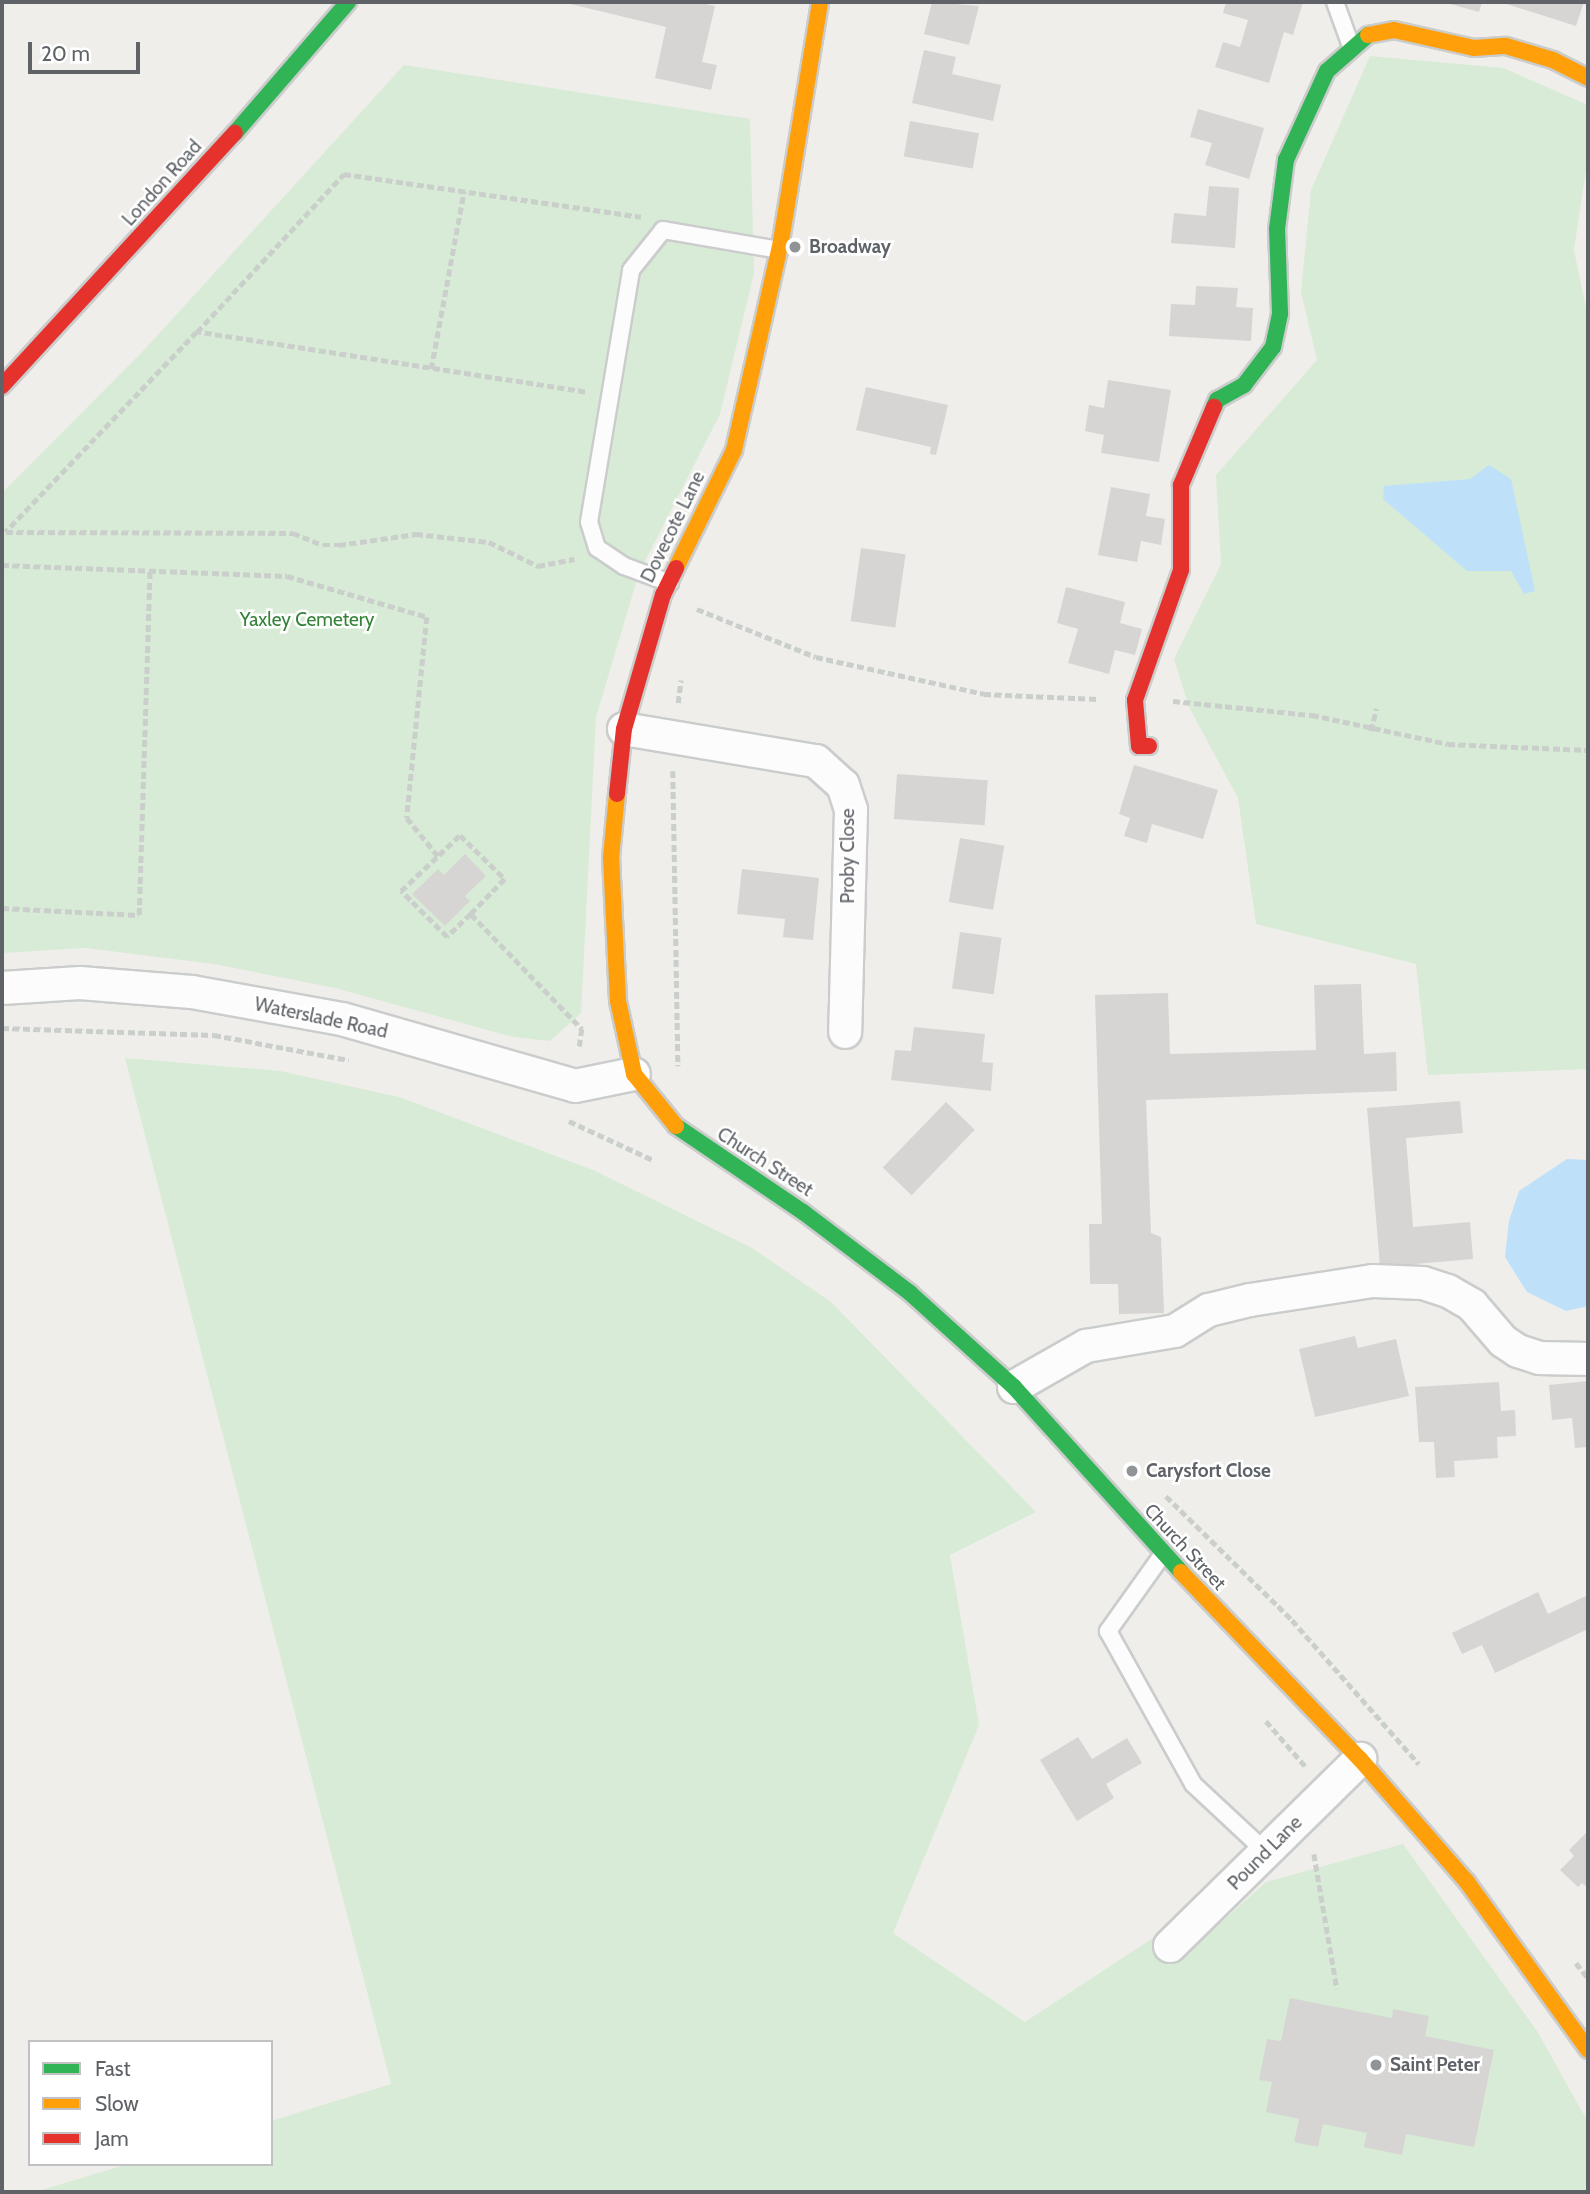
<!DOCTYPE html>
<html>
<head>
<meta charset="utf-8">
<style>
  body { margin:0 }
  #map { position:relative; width:1590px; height:2194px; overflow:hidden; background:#efeeea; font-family:Cabin,sans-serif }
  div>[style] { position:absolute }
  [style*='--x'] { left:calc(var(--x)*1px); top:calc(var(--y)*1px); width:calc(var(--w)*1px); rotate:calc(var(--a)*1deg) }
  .green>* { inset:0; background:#d8ebd6 }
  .water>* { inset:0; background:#bfe0f9 }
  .building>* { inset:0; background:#d6d5d3; transform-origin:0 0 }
  .path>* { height:4.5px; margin-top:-2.25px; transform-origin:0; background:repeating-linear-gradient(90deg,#cacfcc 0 7px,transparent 0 10.5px) }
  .roads { filter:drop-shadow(2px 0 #cbcccc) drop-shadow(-2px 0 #cbcccc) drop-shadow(0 2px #cbcccc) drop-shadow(0 -2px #cbcccc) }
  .lane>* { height:16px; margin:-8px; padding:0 8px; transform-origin:8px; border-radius:8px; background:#fdfcfc }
  .street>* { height:32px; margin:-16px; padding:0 16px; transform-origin:16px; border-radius:16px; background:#fdfcfc }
  .fast>* { height:16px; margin:-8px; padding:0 8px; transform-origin:8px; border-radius:8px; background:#30b455 }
  .slow>* { height:16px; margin:-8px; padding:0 8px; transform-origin:8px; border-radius:8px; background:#ff9f0a }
  .jam>* { height:16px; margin:-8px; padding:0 8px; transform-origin:8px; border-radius:8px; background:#e5322d }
  .dots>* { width:19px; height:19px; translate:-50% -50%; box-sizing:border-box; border:4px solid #fff; border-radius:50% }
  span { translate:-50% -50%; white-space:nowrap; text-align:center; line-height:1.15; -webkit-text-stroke:5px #fff; paint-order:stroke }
  .street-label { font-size:19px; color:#5f6368 }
  .poi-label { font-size:19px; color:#5f6368; font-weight:700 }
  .left { translate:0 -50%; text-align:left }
  .park-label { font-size:19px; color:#348238 }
  .frame { position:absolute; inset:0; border:4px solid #5f6368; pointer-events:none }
  .legend { position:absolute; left:28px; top:2040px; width:245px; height:126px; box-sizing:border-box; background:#fff; border:2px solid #bfc1c3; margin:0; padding:9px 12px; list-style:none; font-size:21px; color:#5f6368 }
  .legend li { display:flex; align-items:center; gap:14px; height:35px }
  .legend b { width:35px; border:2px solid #bfc1c3 }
  .scale { position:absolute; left:28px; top:42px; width:112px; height:32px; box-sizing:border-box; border:4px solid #5f6368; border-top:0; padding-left:9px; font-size:21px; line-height:24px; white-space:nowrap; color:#5f6368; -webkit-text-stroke:5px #fff; paint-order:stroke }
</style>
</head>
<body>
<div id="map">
  <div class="green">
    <div style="clip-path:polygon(1370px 56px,1503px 68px,1588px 105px,1588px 157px,1574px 250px,1588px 318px,1588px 1069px,1428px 1075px,1416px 964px,1256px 924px,1238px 798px,1189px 707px,1174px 659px,1221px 564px,1216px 475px,1317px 360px,1301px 292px,1311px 190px)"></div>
    <div style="clip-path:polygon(404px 65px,750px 119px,754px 273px,720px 414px,639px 573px,596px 717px,581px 1013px,550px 1041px,513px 1037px,335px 988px,214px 964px,86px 948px,2px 953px,2px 493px,146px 348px)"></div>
    <div style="clip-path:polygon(125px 1058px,280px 1071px,399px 1097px,593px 1170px,752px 1248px,831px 1302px,1036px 1512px,950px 1555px,979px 1725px,893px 1933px,1025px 2022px,1159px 1934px,1170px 1946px,1194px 1947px,1266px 1882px,1403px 1844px,1537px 2031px,1588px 2122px,1588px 2192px,35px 2192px,128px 2164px,271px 2164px,271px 2121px,391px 2084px)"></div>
  </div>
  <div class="water">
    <div style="clip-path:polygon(1489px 465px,1511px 479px,1535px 591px,1524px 594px,1511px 571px,1467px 571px,1383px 499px,1384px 486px,1470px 479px)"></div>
    <div style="clip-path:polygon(1567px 1159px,1588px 1160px,1588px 1306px,1566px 1311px,1527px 1292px,1505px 1257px,1509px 1221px,1519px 1191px)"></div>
  </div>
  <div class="building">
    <div style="clip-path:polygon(562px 2px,696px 2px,715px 6px,702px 62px,717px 65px,711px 90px,655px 78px,666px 27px)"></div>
    <div style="clip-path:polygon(932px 2px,979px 6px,969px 45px,924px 34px)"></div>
    <div style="clip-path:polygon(1226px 2px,1303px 2px,1293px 35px,1284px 32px,1269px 83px,1215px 67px,1223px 42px,1240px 47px,1248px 20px,1223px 13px)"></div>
    <div style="clip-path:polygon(1443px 2px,1482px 2px,1479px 12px)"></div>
    <div style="clip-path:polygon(1500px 2px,1584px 2px,1576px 26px)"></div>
    <div style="clip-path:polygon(924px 50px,956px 57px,952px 74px,1001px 85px,993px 121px,912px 103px)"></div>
    <div style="clip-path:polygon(1198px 109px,1264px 128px,1249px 179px,1205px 165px,1212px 143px,1190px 137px)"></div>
    <div style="left:910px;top:121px;width:70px;height:36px;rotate:10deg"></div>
    <div style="clip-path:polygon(1209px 186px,1239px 188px,1235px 248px,1171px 243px,1174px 213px,1206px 216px)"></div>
    <div style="clip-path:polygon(1196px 286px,1238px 288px,1236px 307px,1253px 308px,1251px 341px,1169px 336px,1171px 304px,1195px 305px)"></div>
    <div style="clip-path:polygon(1108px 380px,1171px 390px,1159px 462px,1101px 453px,1104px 435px,1085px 431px,1089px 405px,1104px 408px)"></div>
    <div style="clip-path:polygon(866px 387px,948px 405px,936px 455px,930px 454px,931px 447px,856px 430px)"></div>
    <div style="clip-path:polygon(1111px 487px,1150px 494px,1146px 516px,1165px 519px,1161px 545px,1141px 541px,1137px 562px,1098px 555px)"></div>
    <div style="left:861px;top:548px;width:45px;height:74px;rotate:8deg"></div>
    <div style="clip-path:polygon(1066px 587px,1125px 602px,1120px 623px,1142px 629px,1135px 655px,1115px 650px,1109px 674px,1068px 663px,1078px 629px,1057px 623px)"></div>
    <div style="clip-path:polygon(1134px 765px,1218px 790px,1203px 839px,1152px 824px,1147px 843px,1124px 836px,1130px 818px,1119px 814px)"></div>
    <div style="left:897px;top:774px;width:91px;height:45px;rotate:4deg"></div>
    <div style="left:960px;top:838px;width:45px;height:65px;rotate:10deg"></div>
    <div style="clip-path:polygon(465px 854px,486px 876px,465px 896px,470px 901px,445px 926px,412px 894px,438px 869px,444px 875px)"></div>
    <div style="clip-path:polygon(742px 869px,819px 878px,813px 940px,783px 937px,785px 919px,737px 914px)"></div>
    <div style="left:960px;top:932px;width:42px;height:57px;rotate:8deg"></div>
    <div style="clip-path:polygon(1361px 984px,1364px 1054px,1396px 1052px,1397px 1091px,1146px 1100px,1151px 1233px,1161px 1237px,1164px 1313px,1119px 1314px,1118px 1284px,1090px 1284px,1089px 1224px,1102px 1224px,1095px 995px,1168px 993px,1170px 1054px,1316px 1050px,1314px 985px)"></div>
    <div style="clip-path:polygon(914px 1027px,985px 1034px,982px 1062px,993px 1063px,991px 1091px,891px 1080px,895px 1050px,911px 1051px)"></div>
    <div style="clip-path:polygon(1460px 1101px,1463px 1133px,1406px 1138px,1413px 1227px,1470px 1222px,1473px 1259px,1380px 1267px,1367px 1108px)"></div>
    <div style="left:946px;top:1102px;width:40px;height:91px;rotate:44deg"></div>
    <div style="clip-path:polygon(1355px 1336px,1358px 1348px,1396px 1339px,1409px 1396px,1315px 1417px,1299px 1349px)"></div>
    <div style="clip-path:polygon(1588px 1381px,1588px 1447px,1575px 1448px,1572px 1418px,1552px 1420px,1549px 1385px)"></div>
    <div style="clip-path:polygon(1499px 1382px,1501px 1411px,1515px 1410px,1516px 1436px,1497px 1437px,1498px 1458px,1454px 1461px,1455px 1477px,1436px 1478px,1434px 1442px,1419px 1442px,1415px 1387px)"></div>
    <div style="clip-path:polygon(1538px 1592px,1548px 1614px,1588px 1595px,1588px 1629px,1495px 1673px,1482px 1645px,1462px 1654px,1452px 1633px)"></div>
    <div style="clip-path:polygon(1078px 1737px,1092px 1759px,1127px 1738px,1142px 1763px,1106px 1784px,1114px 1798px,1077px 1821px,1040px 1760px)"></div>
    <div style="clip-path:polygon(1588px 1831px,1588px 1888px,1582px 1883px,1578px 1887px,1560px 1870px,1574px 1856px,1569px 1850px)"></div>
    <div style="clip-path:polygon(1290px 1998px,1392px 2018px,1393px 2009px,1429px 2016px,1425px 2036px,1494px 2050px,1474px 2147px,1406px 2134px,1402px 2155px,1364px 2147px,1367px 2133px,1323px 2124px,1318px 2147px,1294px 2142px,1299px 2119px,1266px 2112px,1272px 2082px,1259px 2080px,1267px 2039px,1281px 2041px)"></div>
  </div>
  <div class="path">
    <div style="--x:197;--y:332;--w:277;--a:133.7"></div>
    <div style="--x:6;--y:532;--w:287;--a:0.2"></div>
    <div style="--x:293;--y:533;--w:32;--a:22"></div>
    <div style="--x:323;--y:545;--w:16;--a:0"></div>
    <div style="--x:339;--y:545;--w:78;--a:-8.1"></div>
    <div style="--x:416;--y:534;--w:73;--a:6.3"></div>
    <div style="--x:489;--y:542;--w:55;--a:26.1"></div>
    <div style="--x:538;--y:566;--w:37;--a:-11"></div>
    <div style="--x:431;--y:369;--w:181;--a:-79.5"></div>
    <div style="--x:585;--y:392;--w:393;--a:-171.2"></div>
    <div style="--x:197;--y:332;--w:216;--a:-47.1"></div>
    <div style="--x:344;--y:174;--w:300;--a:8.2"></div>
    <div style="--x:2;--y:565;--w:285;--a:2.2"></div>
    <div style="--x:287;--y:576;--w:146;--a:16.3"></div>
    <div style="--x:427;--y:617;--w:202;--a:95.7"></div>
    <div style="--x:407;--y:818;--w:49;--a:50.8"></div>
    <div style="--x:697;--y:609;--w:128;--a:22"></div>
    <div style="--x:816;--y:657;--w:172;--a:12.4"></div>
    <div style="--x:984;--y:694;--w:114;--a:2.5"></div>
    <div style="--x:1173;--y:701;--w:140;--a:5.8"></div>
    <div style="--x:1312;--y:715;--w:139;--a:12"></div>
    <div style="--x:1448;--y:744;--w:140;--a:2.5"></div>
    <div style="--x:678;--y:703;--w:23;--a:-83"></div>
    <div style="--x:1371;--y:731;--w:23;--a:-77"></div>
    <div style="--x:673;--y:771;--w:295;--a:89"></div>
    <div style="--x:2;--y:908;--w:137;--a:2.9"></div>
    <div style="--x:139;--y:915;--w:344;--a:-88.2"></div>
    <div style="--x:471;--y:914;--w:33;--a:136"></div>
    <div style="--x:447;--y:937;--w:65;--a:-135"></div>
    <div style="--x:401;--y:891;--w:81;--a:-43.5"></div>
    <div style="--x:460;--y:835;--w:63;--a:44.4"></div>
    <div style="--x:505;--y:879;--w:49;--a:134.2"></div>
    <div style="--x:471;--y:914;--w:160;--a:46"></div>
    <div style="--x:582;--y:1029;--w:21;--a:98"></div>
    <div style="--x:2;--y:1028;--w:212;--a:1.9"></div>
    <div style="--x:214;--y:1035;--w:137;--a:10.5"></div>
    <div style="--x:569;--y:1121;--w:93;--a:24.9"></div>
    <div style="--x:1166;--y:1496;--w:177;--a:44.5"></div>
    <div style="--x:1292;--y:1620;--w:192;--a:48.6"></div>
    <div style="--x:1266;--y:1721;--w:61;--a:49"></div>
    <div style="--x:1314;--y:1854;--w:137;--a:80.3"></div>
    <div style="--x:1576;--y:1963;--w:19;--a:51"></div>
  </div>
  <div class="roads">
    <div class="lane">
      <div style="--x:1335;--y:2;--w:47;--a:70"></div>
      <div style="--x:670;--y:583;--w:49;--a:-159.7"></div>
      <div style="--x:624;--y:566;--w:32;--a:-146"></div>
      <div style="--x:597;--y:548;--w:27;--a:-107"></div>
      <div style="--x:589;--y:522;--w:255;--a:-80.5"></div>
      <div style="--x:631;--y:270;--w:51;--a:-51.3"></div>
      <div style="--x:663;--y:230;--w:118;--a:9.8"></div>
      <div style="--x:1163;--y:1554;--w:95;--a:125.5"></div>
      <div style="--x:1108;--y:1631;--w:175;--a:60.9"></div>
      <div style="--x:1193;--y:1784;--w:100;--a:43"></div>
    </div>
    <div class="street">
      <div style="--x:624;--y:729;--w:195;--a:9.5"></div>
      <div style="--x:816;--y:761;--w:36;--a:42"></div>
      <div style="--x:843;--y:785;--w:26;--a:72"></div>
      <div style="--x:851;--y:810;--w:222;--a:91.5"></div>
      <div style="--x:2;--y:988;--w:78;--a:-3.7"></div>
      <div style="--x:80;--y:983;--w:112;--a:4.6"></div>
      <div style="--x:192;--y:992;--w:152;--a:10.2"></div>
      <div style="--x:342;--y:1019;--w:242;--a:16"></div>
      <div style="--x:575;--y:1086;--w:60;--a:-11.5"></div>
      <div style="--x:1014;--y:1387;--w:83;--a:-29.7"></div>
      <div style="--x:1086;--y:1346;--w:90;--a:-9.6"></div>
      <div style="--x:1175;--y:1331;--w:40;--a:-32"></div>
      <div style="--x:1209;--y:1310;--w:42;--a:-13.7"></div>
      <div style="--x:1250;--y:1300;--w:124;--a:-8.8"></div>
      <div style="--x:1373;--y:1281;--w:50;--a:2.3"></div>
      <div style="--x:1423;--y:1283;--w:26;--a:18"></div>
      <div style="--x:1448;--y:1291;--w:28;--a:30"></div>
      <div style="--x:1472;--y:1305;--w:48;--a:49.3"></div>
      <div style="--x:1503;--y:1341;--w:18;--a:34"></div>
      <div style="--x:1518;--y:1351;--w:22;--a:18"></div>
      <div style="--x:1539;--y:1358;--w:49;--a:1.2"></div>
      <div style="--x:1170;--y:1946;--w:267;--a:-44.5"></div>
    </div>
    <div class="fast">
      <div style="--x:235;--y:133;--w:173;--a:-49.2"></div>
      <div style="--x:1214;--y:407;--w:8;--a:-67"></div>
      <div style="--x:1217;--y:400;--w:31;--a:-29"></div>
      <div style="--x:1244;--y:385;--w:48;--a:-52.7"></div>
      <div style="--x:1273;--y:347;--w:35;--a:-78"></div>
      <div style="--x:1280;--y:313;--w:84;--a:-92"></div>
      <div style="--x:1277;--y:229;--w:70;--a:-82.6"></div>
      <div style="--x:1286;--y:160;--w:98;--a:-65.3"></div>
      <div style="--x:1327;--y:71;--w:55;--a:-41.3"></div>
      <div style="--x:676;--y:1126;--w:153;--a:34.1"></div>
      <div style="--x:803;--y:1212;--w:134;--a:37.1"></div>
      <div style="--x:910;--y:1293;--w:140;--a:42.1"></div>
      <div style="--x:1014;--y:1387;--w:249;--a:47.9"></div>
    </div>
    <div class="slow">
      <div style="--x:1368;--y:35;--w:26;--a:-11"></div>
      <div style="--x:1394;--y:30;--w:82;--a:12.7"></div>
      <div style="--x:1474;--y:48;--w:32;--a:-4"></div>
      <div style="--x:1506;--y:46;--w:49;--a:16.6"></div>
      <div style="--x:1553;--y:60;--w:39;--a:27"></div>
      <div style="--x:676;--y:568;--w:131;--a:-63.8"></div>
      <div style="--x:734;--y:450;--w:214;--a:-77.3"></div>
      <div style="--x:781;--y:241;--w:242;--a:-80.7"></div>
      <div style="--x:617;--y:794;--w:63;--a:95.4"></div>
      <div style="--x:611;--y:857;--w:144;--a:87.2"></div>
      <div style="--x:618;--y:1001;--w:75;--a:77.6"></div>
      <div style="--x:634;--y:1074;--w:67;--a:51.1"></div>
      <div style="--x:1181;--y:1572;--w:259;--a:46.3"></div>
      <div style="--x:1360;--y:1759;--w:163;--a:49"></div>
      <div style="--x:1467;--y:1882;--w:207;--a:54.2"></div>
    </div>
    <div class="jam">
      <div style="--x:2;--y:386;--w:344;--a:-47.4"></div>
      <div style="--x:1149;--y:746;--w:10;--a:180"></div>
      <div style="--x:1139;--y:746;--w:46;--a:-95"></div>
      <div style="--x:1135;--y:700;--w:138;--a:-70.5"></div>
      <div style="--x:1181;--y:570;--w:85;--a:-90"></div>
      <div style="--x:1181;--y:485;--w:85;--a:-67.1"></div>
      <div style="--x:617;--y:794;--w:65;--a:-83.9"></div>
      <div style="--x:624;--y:729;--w:140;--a:-73.8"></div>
      <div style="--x:663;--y:595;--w:30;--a:-64"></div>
    </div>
  </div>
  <div class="dots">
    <div style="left:795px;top:247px;background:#919496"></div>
    <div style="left:1132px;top:1471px;background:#919496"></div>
    <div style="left:1376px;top:2065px;background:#919496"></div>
  </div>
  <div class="street-label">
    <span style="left:162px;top:183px;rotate:-48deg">London Road</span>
    <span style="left:673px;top:527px;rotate:-64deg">Dovecote Lane</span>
    <span style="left:848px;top:856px;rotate:-90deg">Proby Close</span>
    <span style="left:321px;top:1018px;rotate:12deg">Waterslade Road</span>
    <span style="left:765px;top:1162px;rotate:33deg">Church Street</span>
    <span style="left:1185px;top:1547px;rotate:47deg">Church Street</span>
    <span style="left:1265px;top:1853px;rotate:-45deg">Pound Lane</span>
  </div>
  <div class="poi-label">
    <span class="left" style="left:809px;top:247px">Broadway</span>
    <span class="left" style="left:1146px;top:1471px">Carysfort Close</span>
    <span class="left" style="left:1390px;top:2065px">Saint Peter</span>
  </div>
  <div class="park-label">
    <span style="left:307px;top:620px">Yaxley Cemetery</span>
  </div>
  <div class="frame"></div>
  <ul class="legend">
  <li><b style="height:9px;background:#30b455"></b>Fast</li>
  <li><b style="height:9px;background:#ff9f0a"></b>Slow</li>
  <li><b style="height:9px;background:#e5322d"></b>Jam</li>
  </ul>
  <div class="scale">20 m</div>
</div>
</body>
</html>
